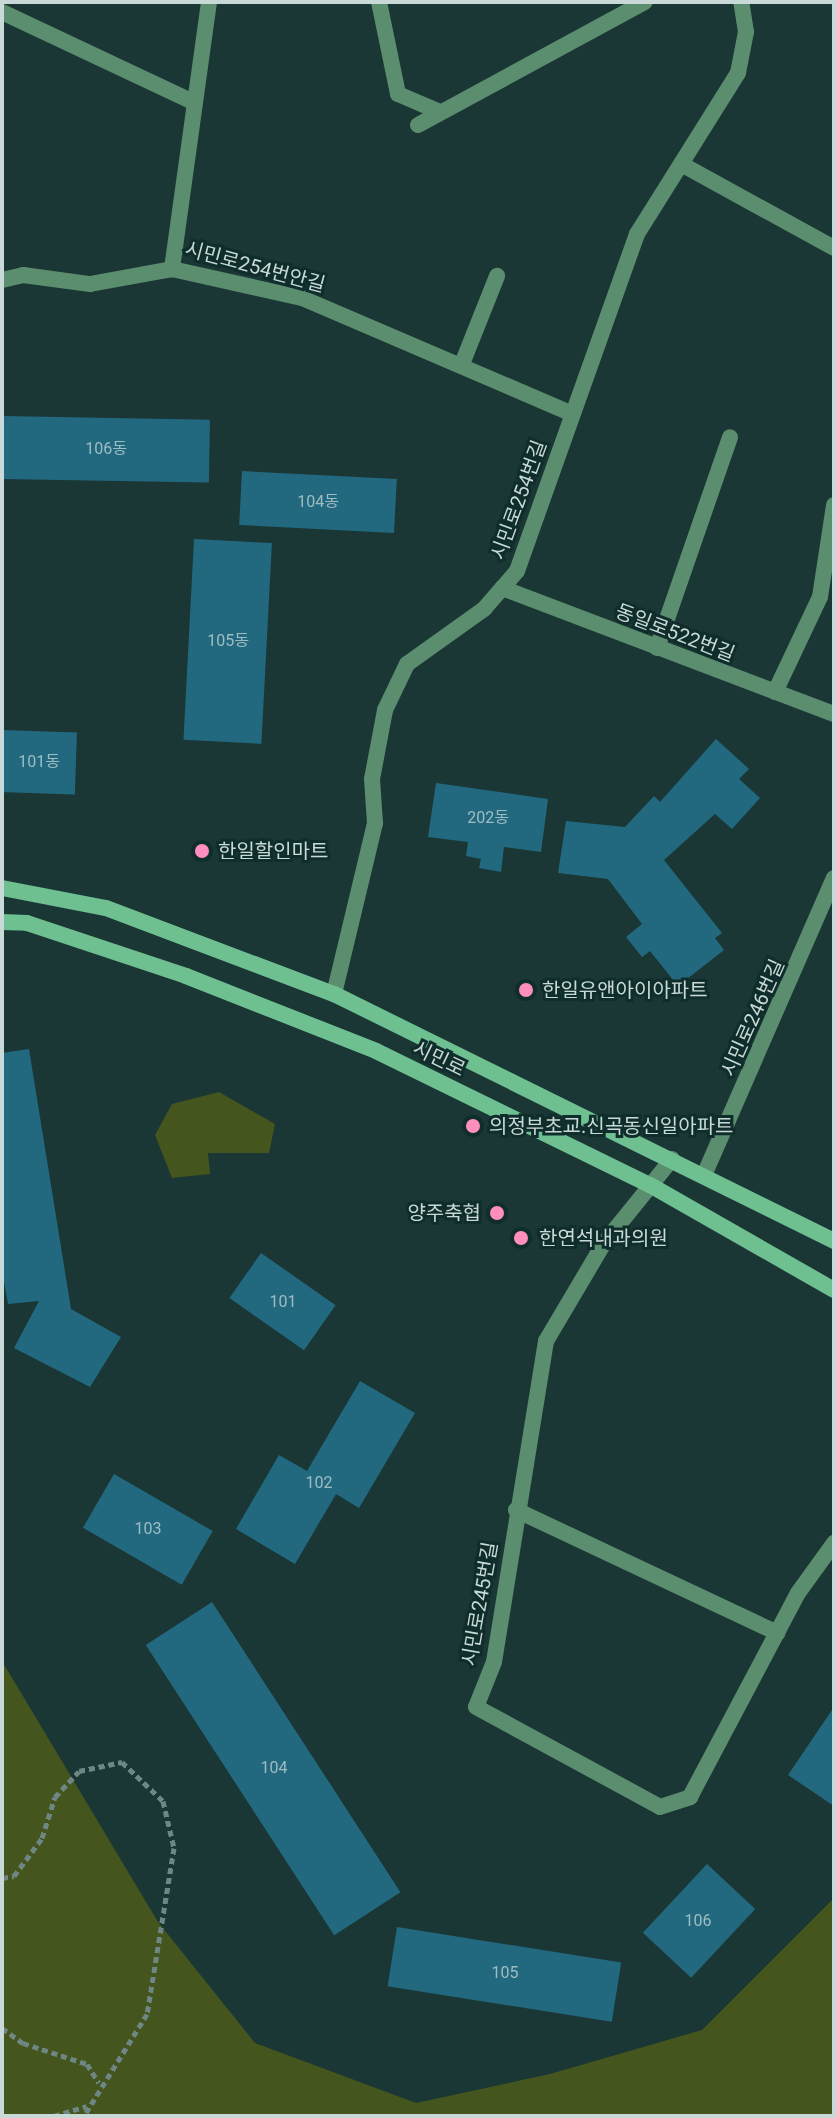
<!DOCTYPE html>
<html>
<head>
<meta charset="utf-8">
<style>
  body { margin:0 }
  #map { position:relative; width:836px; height:2118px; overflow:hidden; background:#1a3735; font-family:Roboto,"Noto Sans KR",sans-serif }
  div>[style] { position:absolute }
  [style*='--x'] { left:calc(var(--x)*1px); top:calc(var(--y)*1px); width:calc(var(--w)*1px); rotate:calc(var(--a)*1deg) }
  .green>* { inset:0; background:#44551e }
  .building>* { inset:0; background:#226980; transform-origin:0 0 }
  .path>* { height:5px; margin-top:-2.5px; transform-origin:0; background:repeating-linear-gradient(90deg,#6e8684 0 6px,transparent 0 10px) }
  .lane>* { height:16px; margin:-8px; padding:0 8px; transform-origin:8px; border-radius:8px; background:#5b8d6f }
  .street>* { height:16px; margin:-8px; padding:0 8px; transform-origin:8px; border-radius:8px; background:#5b8d6f }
  .secondary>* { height:16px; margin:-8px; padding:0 8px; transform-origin:8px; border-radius:8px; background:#6ec091 }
  .dots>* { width:22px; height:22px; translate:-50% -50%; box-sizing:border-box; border:4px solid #0f2d2b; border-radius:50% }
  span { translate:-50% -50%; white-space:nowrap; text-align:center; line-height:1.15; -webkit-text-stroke:6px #0f2d2b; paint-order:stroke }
  .number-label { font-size:16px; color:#9ebdc1 }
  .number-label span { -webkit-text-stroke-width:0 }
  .street-label { font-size:20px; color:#c8d9d7 }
  .poi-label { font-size:20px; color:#c8d9d7 }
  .left { translate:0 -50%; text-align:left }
  .right { translate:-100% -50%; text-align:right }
  .frame { position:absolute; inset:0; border:4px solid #c8d9d7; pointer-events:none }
</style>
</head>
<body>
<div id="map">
  <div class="green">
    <div style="clip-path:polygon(219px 1092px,275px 1124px,269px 1153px,208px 1153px,210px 1174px,172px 1178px,155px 1135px,172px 1104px)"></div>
    <div style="clip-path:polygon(2px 1661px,158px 1922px,255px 2043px,416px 2103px,550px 2074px,702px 2030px,834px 1898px,834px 2116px,2px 2116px)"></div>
  </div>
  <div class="building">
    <div style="left:2px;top:416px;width:208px;height:63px;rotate:1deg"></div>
    <div style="left:242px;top:471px;width:155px;height:54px;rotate:3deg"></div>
    <div style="left:194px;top:539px;width:78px;height:201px;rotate:3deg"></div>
    <div style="left:2px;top:730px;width:75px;height:62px;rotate:2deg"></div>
    <div style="clip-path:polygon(716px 739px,749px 769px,739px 779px,760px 798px,732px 829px,715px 814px,664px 860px,722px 933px,715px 938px,724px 950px,678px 986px,650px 951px,642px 957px,626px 937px,642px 924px,608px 879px,558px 873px,566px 821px,625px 827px,654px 796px,660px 802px)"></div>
    <div style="clip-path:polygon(436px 783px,548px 799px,541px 852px,504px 847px,501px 872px,479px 868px,481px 859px,466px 856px,468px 842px,428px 837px)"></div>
    <div style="clip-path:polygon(29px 1049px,71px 1309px,121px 1337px,90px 1387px,14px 1348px,39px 1301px,8px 1304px,2px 1271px,2px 1053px)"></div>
    <div style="left:261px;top:1253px;width:91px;height:55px;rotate:35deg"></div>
    <div style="clip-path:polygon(360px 1381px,415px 1413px,359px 1508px,336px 1494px,295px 1564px,236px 1529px,279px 1455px,307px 1471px)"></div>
    <div style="left:114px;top:1474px;width:114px;height:62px;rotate:30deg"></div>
    <div style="left:212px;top:1602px;width:346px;height:79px;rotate:57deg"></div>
    <div style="clip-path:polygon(834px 1707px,834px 1806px,788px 1775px)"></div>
    <div style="left:707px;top:1864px;width:66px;height:94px;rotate:43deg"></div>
    <div style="left:397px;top:1927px;width:227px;height:60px;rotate:9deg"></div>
  </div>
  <div class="path">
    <div style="--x:2;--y:1878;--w:12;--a:-9"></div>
    <div style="--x:14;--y:1876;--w:47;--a:-53.6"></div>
    <div style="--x:42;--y:1838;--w:43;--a:-72.4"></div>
    <div style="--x:55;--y:1797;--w:35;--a:-47"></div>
    <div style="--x:79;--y:1771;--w:44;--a:-11.8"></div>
    <div style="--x:122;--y:1762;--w:57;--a:43.6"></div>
    <div style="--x:163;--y:1801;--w:48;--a:76.8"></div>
    <div style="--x:174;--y:1848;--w:168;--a:99.2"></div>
    <div style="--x:147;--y:2014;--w:120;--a:121.7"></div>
    <div style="--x:2;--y:2028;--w:26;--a:36"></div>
    <div style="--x:23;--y:2043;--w:67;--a:18.2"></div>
    <div style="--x:87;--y:2064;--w:22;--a:58"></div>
    <div style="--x:54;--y:2116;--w:34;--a:-17"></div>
  </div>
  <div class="lane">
    <div style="--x:379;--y:2;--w:94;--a:78.3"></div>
    <div style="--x:398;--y:94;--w:46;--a:23.2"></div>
    <div style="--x:2;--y:12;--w:213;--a:25.2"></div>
    <div style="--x:418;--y:125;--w:258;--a:-28.5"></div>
    <div style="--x:462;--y:364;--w:95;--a:-68.3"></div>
    <div style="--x:657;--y:648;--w:223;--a:-70.9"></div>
    <div style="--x:775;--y:692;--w:105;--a:-64.7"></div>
    <div style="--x:820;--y:597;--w:93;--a:-81.3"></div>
  </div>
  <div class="street">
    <div style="--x:209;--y:2;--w:270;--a:97.9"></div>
    <div style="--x:172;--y:269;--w:133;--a:12.6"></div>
    <div style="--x:302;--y:298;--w:294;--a:23.2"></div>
    <div style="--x:683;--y:165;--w:172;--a:28.8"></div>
    <div style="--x:2;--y:280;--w:22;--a:-13"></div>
    <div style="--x:23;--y:275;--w:68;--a:7.7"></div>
    <div style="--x:90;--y:284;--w:83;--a:-10.4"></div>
    <div style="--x:502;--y:588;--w:355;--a:20.8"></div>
    <div style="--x:334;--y:994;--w:176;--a:-76.5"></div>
    <div style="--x:375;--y:823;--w:44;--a:-93.9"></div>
    <div style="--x:372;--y:779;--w:70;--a:-79.3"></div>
    <div style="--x:385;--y:710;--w:51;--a:-64.4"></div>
    <div style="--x:407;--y:664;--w:95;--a:-35.5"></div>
    <div style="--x:484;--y:609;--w:50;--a:-49"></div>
    <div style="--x:517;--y:571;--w:358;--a:-70.4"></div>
    <div style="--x:637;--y:234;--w:190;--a:-57.9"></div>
    <div style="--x:738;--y:73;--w:42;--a:-79"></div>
    <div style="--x:746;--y:32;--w:30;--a:-99"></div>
    <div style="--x:672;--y:1159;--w:108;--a:129"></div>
    <div style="--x:604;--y:1243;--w:114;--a:120.6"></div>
    <div style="--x:546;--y:1341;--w:325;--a:99.2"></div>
    <div style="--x:494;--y:1662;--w:48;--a:111.8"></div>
    <div style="--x:476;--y:1707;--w:209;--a:28.5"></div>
    <div style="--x:660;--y:1807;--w:32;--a:-18"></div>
    <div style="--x:690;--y:1797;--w:231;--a:-62.1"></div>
    <div style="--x:798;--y:1593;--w:62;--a:-54.2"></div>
    <div style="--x:705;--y:1173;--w:322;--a:-66.4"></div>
    <div style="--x:516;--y:1510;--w:289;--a:25.2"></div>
  </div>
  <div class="secondary">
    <div style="--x:2;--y:888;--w:106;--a:10.9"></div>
    <div style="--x:106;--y:908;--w:244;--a:20.7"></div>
    <div style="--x:334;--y:994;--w:558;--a:26.29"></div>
    <div style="--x:2;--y:922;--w:25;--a:2"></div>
    <div style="--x:27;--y:923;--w:168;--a:18.4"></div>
    <div style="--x:186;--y:976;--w:204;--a:21.5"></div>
    <div style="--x:376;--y:1051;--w:305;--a:26.1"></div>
    <div style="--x:650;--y:1185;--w:212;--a:29.7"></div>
  </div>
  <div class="dots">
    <div style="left:202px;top:851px;background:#fe8ebe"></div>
    <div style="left:526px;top:990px;background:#fe8ebe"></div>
    <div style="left:473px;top:1126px;background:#fe8ebe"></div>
    <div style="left:497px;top:1213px;background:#fe8ebe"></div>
    <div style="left:521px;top:1238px;background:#fe8ebe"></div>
  </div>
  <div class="number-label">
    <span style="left:106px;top:449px">106동</span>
    <span style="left:318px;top:502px">104동</span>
    <span style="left:228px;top:641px">105동</span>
    <span style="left:39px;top:762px">101동</span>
    <span style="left:488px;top:818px">202동</span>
    <span style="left:283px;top:1302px">101</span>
    <span style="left:319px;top:1483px">102</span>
    <span style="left:148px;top:1529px">103</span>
    <span style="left:274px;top:1768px">104</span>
    <span style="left:698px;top:1921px">106</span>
    <span style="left:505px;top:1973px">105</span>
  </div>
  <div class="street-label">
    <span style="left:255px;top:267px;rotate:15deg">시민로254번안길</span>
    <span style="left:519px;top:500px;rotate:-70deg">시민로254번길</span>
    <span style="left:675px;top:633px;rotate:21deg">동일로522번길</span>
    <span style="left:753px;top:1018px;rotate:-66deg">시민로246번길</span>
    <span style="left:439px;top:1059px;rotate:26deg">시민로</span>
    <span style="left:480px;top:1604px;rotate:-80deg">시민로245번길</span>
  </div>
  <div class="poi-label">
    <span class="left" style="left:218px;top:851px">한일할인마트</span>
    <span class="left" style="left:542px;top:990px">한일유앤아이아파트</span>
    <span class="left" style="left:489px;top:1126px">의정부초교.신곡동신일아파트</span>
    <span class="right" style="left:481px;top:1213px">양주축협</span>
    <span class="left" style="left:539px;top:1238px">한연석내과의원</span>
  </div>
  <div class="frame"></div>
</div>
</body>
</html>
